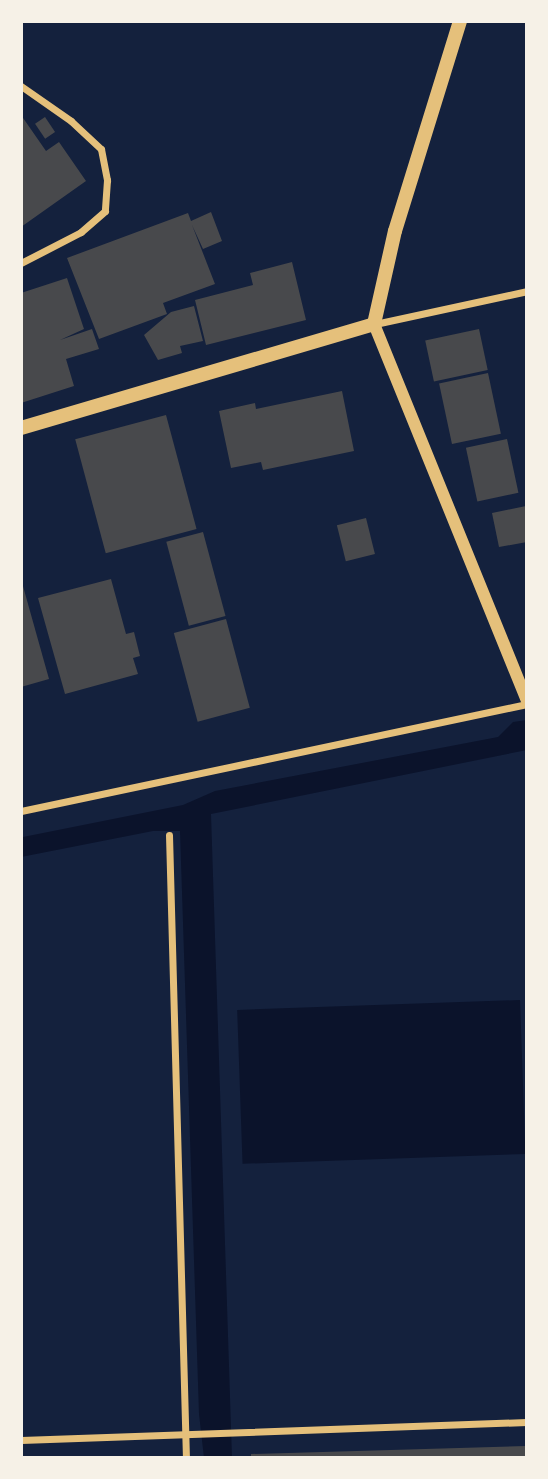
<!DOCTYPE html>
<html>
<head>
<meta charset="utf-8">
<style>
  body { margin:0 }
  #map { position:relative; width:548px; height:1479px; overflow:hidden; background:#14213d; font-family:Inter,sans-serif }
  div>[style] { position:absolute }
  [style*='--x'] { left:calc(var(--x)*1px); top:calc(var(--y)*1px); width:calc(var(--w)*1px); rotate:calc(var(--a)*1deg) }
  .water>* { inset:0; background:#0b132b; transform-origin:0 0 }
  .building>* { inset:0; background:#48494c; transform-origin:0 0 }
  .minor>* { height:7px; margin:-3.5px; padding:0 3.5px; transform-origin:3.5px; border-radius:3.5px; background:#e5c07b }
  .tertiary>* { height:12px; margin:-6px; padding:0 6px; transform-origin:6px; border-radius:6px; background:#e5c07b }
  .secondary>* { height:14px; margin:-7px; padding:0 7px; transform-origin:7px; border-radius:7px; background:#e5c07b }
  span { translate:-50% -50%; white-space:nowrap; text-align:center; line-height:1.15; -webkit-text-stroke:7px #f6f1e7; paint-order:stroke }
  .frame { position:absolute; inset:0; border:23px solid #f6f1e7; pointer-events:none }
</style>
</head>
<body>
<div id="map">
  <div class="water">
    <div style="clip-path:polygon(527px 720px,527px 750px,211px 814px,232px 1458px,204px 1458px,199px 1414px,180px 831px,153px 831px,21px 857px,21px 828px,23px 837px,183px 805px,215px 791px,498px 737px,513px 722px)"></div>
    <div style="left:520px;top:1000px;width:154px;height:283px;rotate:88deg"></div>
  </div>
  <div class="building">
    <div style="clip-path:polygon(21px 115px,46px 151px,59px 142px,86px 181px,21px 227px)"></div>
    <div style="left:45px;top:117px;width:18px;height:12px;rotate:56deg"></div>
    <div style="clip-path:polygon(211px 212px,222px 241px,203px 249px,192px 225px,215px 284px,163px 303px,167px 314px,99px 339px,67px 258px,188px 213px,191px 221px)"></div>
    <div style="clip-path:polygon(292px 262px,306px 320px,206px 345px,195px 300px,253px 285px,250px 273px)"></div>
    <div style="clip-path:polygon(67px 278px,84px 329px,60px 340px,92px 329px,99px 349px,66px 359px,74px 386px,21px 403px,21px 293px)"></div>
    <div style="clip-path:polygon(194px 306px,203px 341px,180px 346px,182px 353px,158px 360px,144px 335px,171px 312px)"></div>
    <div style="left:479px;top:329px;width:42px;height:55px;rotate:78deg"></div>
    <div style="left:488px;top:373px;width:62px;height:50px;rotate:78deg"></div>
    <div style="clip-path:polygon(342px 391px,354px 451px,263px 470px,261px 462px,231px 468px,219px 411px,255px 403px,256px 409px)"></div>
    <div style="left:166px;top:415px;width:118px;height:94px;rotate:75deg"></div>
    <div style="left:507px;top:439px;width:55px;height:42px;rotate:78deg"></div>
    <div style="clip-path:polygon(526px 506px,527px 542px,499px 547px,492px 513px)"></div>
    <div style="left:366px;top:518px;width:37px;height:30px;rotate:76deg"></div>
    <div style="left:203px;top:532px;width:87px;height:38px;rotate:75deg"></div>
    <div style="clip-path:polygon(21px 579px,49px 679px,21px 687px)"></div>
    <div style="clip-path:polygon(111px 579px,126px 634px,134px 632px,140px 656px,133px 658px,138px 674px,65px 694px,38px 598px)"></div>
    <div style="left:226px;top:619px;width:92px;height:54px;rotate:75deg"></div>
    <div style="clip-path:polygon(526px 1446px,526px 1458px,251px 1458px,251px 1454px)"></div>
  </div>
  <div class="minor">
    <div style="--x:21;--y:86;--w:61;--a:35"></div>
    <div style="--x:71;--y:121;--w:41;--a:43"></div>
    <div style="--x:101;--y:149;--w:32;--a:79"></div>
    <div style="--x:107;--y:180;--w:31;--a:94"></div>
    <div style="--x:105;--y:211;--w:32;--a:139"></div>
    <div style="--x:81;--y:232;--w:68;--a:152.7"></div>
    <div style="--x:375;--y:324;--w:156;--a:-12.2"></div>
    <div style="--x:21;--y:811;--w:517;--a:-11.94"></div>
    <div style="--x:169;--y:835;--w:623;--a:88.44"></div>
    <div style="--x:21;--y:1440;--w:506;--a:-2.04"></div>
  </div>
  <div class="tertiary">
    <div style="--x:374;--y:324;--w:406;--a:67.9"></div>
  </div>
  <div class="secondary">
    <div style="--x:21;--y:428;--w:368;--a:-16.4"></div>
    <div style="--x:374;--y:324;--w:95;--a:-77.3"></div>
    <div style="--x:395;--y:231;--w:220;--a:-72.8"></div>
  </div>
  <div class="frame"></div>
</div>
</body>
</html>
